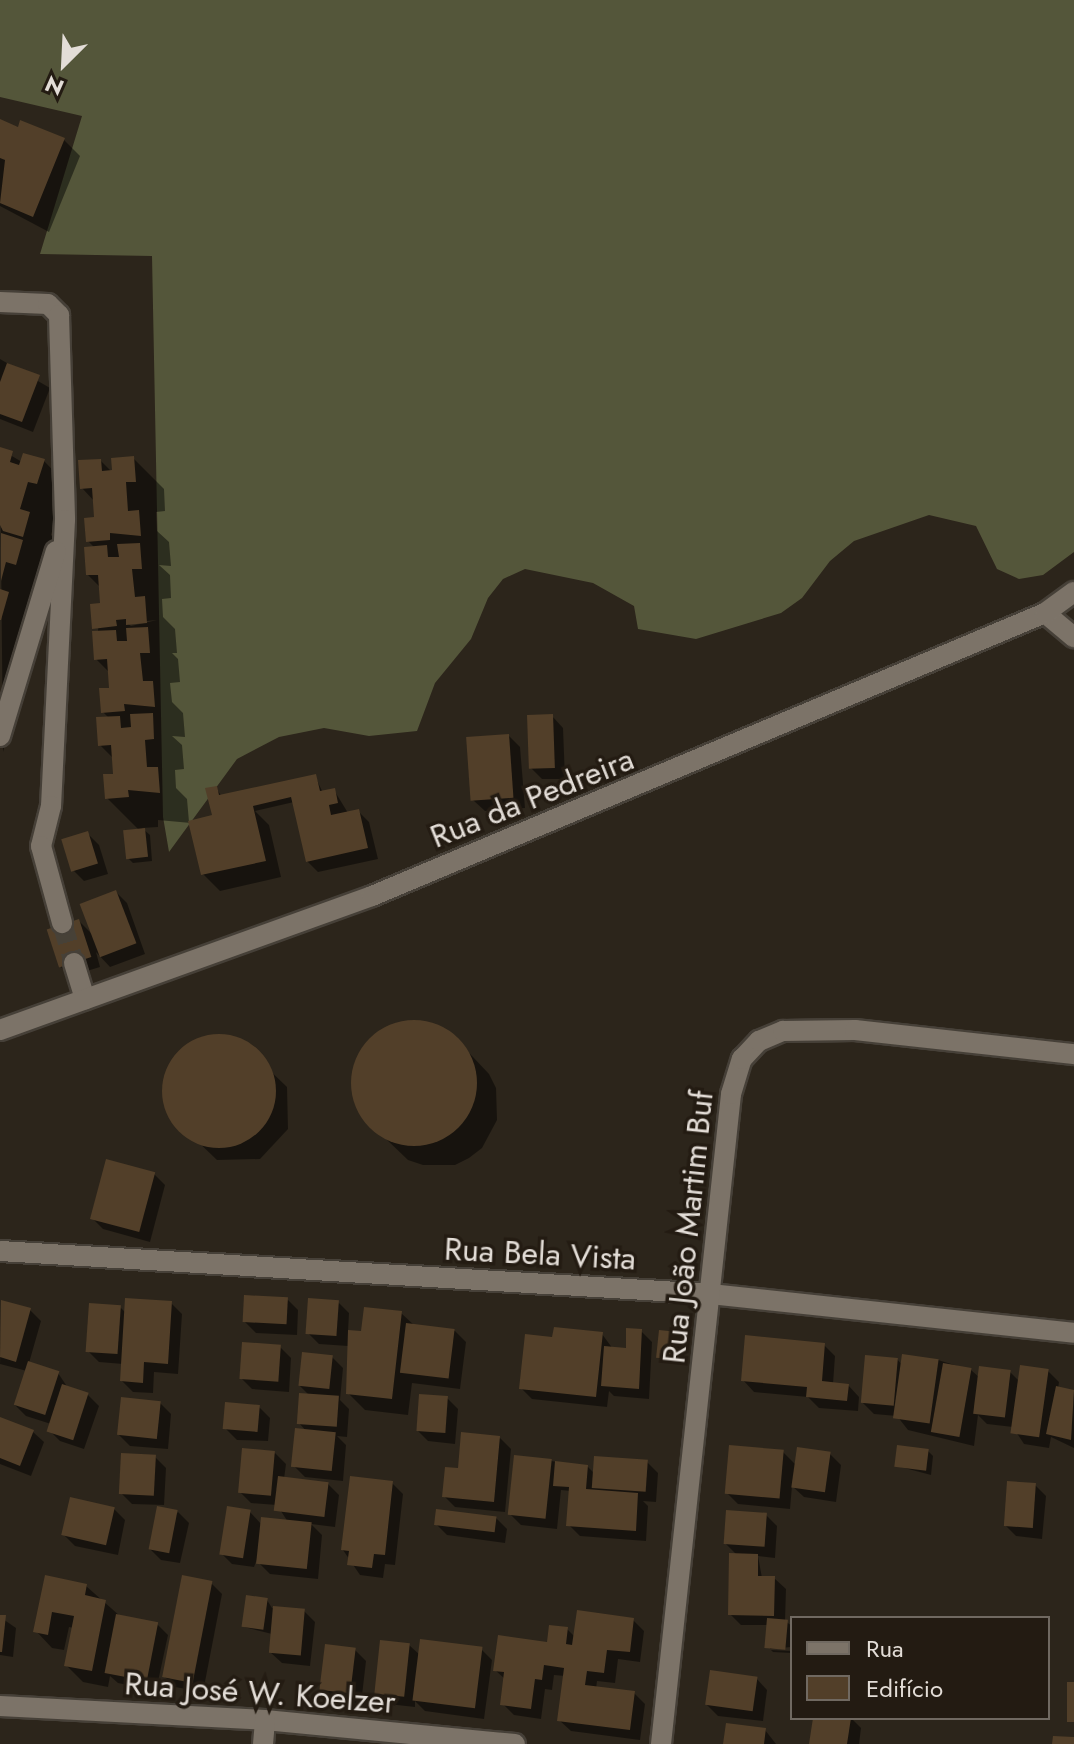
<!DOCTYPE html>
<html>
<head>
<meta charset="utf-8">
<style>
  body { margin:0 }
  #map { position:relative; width:1074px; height:1744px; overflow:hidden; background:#2c251b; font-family:Jost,sans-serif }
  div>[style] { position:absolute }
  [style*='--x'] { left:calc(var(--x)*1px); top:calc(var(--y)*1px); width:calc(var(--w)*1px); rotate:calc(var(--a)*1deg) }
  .forest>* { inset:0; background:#54563a }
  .shadow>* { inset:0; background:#0007 }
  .building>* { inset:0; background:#523f29; transform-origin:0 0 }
  .round { border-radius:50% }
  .street-tunnel>* { height:20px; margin-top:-10px; transform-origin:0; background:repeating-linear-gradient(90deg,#474137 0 20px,transparent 0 30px) }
  .roads { filter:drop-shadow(2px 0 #464038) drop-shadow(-2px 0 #464038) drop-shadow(0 2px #464038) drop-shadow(0 -2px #464038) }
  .street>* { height:20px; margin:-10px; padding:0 10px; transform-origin:10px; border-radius:10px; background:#7c7368 }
  .secondary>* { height:20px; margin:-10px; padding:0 10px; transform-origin:10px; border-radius:10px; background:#7c7368 }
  span { translate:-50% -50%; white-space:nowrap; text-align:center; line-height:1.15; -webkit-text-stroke:7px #231b12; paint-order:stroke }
  .street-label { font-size:32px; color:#e3ddd7 }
  .legend { position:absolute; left:790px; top:1616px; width:260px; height:104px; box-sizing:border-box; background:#231b12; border:2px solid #706961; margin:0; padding:10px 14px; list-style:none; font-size:24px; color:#e3ddd7 }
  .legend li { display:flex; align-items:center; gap:16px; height:40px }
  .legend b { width:40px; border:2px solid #706961 }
  .north { position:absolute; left:24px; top:24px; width:80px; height:80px; -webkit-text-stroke:6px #231b12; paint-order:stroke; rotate:204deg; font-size:22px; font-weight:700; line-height:32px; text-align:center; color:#e3ddd7 }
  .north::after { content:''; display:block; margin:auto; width:28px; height:36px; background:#e3ddd7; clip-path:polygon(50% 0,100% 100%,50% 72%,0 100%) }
</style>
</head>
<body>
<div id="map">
  <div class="forest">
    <div style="clip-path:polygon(0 0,1074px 0,1074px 552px,1043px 575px,1019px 579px,997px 569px,976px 526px,929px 515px,854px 541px,830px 561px,802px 598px,781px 613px,696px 639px,638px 629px,634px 606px,593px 583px,525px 569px,503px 579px,488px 598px,471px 639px,435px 683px,417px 731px,369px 736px,324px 728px,279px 737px,237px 759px,169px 852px,163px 817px,152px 256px,40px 254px,82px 116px,0 97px)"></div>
  </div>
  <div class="shadow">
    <div style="clip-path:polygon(0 122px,64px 140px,80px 156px,49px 232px,0 206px)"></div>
    <div style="clip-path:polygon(0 359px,50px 388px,33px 432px,0 419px)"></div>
    <div style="clip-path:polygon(0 449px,22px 462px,44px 461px,74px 492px,58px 511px,51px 535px,60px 544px,53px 566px,41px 561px,52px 572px,3px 752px)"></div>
    <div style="clip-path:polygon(evenodd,133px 458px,164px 489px,165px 511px,156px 512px,157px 531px,169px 542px,171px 566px,159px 565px,170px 575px,171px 598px,162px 599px,163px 617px,175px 629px,177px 653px,172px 653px,178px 659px,180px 682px,170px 683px,172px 702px,183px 713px,185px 737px,172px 736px,182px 745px,184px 769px,175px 770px,176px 788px,187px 799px,189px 822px,216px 817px,216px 788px,222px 797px,315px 776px,323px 793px,334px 790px,348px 813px,358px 811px,369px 822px,378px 859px,318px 872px,307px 861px,294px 802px,255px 811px,269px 825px,281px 877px,220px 891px,203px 874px,191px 823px,158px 820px,158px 827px,142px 828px,150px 835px,152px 861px,133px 863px,128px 858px,140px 831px,107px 798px,115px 776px,114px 759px,100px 745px,109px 718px,103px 712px,111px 689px,110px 673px,96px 659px,101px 588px,88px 575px,95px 548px,88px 541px,96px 518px,95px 502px,82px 488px,101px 461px,115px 475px,133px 458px,157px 620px,131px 626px,127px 623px,157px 620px)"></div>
    <div style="clip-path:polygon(552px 716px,563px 728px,565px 779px,542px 779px,531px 768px)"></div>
    <div style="clip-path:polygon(509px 736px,520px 747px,525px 808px,485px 811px,473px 800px)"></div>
    <div style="clip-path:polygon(88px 834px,99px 845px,108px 874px,84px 881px,73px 870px)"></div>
    <div style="clip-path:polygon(116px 892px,127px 903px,145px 954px,110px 967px,96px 952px,100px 967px,70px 976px,59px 965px,79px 921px,92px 934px)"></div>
    <div style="clip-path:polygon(396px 1024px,427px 1024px,456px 1039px,489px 1074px,496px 1088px,497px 1120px,482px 1148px,469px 1158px,455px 1165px,423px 1165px,408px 1160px,361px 1115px,352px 1085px,354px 1069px,369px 1041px)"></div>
    <div style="clip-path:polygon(238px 1040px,287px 1087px,288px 1129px,260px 1159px,217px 1160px,169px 1114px,167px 1071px,196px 1041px)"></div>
    <div style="clip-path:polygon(154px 1174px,165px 1185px,150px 1242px,103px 1229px,92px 1218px)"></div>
    <div style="clip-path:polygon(287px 1299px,298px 1310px,297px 1335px,256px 1333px,245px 1322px)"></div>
    <div style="clip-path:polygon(2px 1302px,30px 1310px,41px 1321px,29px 1363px,58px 1373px,68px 1388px,88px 1395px,99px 1406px,84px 1449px,60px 1441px,49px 1430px,51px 1424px,26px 1416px,15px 1405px,27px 1371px,0 1364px)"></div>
    <div style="clip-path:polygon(338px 1302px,349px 1313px,348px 1332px,362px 1334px,401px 1313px,415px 1326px,455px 1331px,466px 1342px,460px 1389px,412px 1383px,408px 1415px,365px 1410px,348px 1393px,348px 1346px,319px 1344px,308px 1333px)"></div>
    <div style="clip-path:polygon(171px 1303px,182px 1314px,178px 1374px,154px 1372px,153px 1393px,133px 1392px,122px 1381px,123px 1364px,99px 1362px,88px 1351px,120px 1307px,126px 1313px)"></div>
    <div style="clip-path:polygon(641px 1331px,652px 1342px,649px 1399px,614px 1396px,609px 1391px,607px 1407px,532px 1399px,521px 1388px,554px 1339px,602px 1334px,613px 1349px,628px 1350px)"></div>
    <div style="clip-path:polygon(677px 1334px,682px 1339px,680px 1364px,663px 1362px,658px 1357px)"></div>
    <div style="clip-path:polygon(824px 1345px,835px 1356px,833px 1384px,848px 1385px,859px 1397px,858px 1411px,819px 1408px,808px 1397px,754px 1392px,743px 1380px)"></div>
    <div style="clip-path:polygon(280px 1347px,291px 1358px,289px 1392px,252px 1389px,241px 1378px)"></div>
    <div style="clip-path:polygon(332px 1357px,343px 1368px,340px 1400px,349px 1409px,347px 1437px,337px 1436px,346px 1445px,343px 1481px,305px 1477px,294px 1466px,307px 1432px,299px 1423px,310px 1396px,300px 1386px)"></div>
    <div style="clip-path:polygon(897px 1359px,903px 1366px,938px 1360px,971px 1370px,980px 1378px,1010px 1372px,1020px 1382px,1048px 1371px,1059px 1382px,1058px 1389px,1074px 1392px,1074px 1448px,1051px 1437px,1049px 1448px,1024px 1444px,1013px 1427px,987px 1424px,978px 1415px,974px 1446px,908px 1430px,897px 1416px,874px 1414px,863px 1403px)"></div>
    <div style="clip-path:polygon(447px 1398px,458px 1409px,455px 1444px,428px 1441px,417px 1430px)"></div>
    <div style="clip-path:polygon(160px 1403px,171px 1414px,168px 1449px,130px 1446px,119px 1435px)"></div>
    <div style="clip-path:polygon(259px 1407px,270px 1418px,268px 1441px,237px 1440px,226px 1429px)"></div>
    <div style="clip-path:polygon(0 1419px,33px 1432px,44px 1442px,31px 1476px,0 1464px)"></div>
    <div style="clip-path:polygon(500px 1438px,511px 1449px,505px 1512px,455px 1507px,444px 1496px,460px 1470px)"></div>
    <div style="clip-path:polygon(928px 1451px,933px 1456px,931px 1475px,897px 1466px)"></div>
    <div style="clip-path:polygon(783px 1452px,796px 1465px,830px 1454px,841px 1465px,836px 1502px,804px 1497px,792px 1486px,790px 1509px,738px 1504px,727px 1493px)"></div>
    <div style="clip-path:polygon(275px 1453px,286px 1464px,284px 1479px,328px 1484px,339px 1495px,335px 1527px,311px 1524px,322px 1535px,318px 1579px,270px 1574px,259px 1563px,259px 1554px,254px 1567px,232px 1564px,221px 1553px,250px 1512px,262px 1525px,288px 1522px,277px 1505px,251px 1503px,240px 1492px)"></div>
    <div style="clip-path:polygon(155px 1457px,166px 1468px,164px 1505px,132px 1504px,121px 1493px)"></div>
    <div style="clip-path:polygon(551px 1461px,588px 1467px,595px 1474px,647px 1462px,658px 1473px,656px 1502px,643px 1501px,648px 1506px,646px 1541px,580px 1536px,569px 1525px,571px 1491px,561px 1490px,557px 1529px,521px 1525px,510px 1514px)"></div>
    <div style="clip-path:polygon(392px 1483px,403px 1494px,395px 1565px,385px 1564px,383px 1578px,360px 1575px,343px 1550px)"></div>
    <div style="clip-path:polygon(1035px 1485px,1046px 1496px,1042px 1539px,1016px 1536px,1005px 1525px)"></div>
    <div style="clip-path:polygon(114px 1509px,125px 1520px,118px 1555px,75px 1546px,64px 1535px)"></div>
    <div style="clip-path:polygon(178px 1512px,189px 1523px,180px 1563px,161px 1560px,150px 1549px)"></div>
    <div style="clip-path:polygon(766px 1515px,777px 1526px,775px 1558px,758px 1556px,762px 1578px,774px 1578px,786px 1589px,785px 1621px,792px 1626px,791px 1647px,770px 1649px,769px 1625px,741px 1625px,730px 1614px,737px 1555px,725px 1543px)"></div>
    <div style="clip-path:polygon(496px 1518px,507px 1529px,505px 1543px,447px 1535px,436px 1524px)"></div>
    <div style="clip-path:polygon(46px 1578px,86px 1586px,120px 1616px,157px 1624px,168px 1635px,156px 1691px,118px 1683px,110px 1676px,108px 1687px,83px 1682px,66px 1665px,74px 1628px,69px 1627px,64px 1650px,52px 1648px,36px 1631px)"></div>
    <div style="clip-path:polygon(211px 1583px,222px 1594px,203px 1692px,175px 1687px,164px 1676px)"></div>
    <div style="clip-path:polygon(267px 1600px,272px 1608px,304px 1611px,315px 1622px,310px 1666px,282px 1663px,270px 1652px,272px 1634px,244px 1627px)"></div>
    <div style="clip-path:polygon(0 1617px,16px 1628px,13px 1657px,0 1655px)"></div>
    <div style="clip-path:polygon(633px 1620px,644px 1631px,640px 1662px,618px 1659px,615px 1683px,597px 1681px,596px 1689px,634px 1693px,645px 1704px,640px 1740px,571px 1731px,559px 1720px,565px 1676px,554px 1675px,552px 1690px,545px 1689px,541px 1719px,514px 1715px,503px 1704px,506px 1680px,495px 1670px,553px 1644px,567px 1629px,575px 1637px)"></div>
    <div style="clip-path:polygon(409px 1645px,420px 1655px,481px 1649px,492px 1660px,484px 1719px,425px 1711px,415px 1701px,415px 1707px,388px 1704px,377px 1693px)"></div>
    <div style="clip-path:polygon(355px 1650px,366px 1661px,361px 1704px,333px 1700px,322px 1689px)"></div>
    <div style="clip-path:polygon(771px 1650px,791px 1651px,791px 1653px,773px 1652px)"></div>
    <div style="clip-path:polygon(756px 1678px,767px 1690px,763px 1721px,718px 1716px,707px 1705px)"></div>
    <div style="clip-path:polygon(815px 1718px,851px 1718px,861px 1728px,859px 1744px,811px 1744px)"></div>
    <div style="clip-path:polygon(765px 1730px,776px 1744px,725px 1744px)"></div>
  </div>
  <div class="building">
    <div style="clip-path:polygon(0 119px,18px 127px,20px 120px,65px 138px,33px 217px,0 203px,5px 160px,0 158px)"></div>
    <div style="clip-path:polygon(7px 363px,40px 375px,22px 422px,0 414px,0 382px)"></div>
    <div style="clip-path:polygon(0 447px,13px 451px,10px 462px,19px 465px,23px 453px,45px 459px,37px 484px,28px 482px,20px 509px,30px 512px,23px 537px,3px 531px,0 525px)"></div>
    <div style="clip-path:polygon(134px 456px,136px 482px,126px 482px,128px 511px,139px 510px,141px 536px,110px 533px,110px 540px,86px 542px,84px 518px,94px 517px,92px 488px,80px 489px,78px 460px,101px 459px,102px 471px,112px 470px,111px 458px)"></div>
    <div style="clip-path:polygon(1px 533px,23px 540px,16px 565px,6px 562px,1px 581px)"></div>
    <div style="clip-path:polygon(140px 543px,142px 569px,132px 569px,135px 597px,145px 596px,147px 623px,126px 625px,126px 619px,116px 620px,117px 626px,92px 629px,90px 604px,100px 603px,98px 575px,86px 575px,84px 547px,107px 545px,108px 557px,119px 557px,117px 544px)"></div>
    <div style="clip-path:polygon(0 589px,9px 592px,1px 620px,0 620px)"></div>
    <div style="clip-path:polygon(148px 627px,150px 653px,140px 653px,143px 681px,153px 681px,155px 707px,124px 704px,125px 711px,101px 713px,99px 688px,109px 688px,107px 659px,94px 660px,92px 631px,116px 630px,117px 641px,127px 641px,126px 628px)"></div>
    <div style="clip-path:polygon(153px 713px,154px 739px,145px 740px,147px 767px,158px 767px,160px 793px,128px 790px,129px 797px,105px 799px,103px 774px,113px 774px,111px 745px,98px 746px,96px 717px,120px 716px,121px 728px,131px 727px,130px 714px)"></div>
    <div style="left:553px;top:714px;width:54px;height:26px;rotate:88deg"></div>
    <div style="left:509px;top:734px;width:64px;height:43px;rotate:86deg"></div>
    <div style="clip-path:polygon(316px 774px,320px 791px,335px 788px,338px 803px,329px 805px,331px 815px,359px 809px,368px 848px,306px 862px,291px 797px,253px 806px,266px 861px,201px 875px,188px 821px,212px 815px,205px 788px,217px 786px,219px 795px)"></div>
    <div style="left:145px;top:828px;width:29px;height:22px;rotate:84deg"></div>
    <div style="left:88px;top:831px;width:34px;height:28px;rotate:73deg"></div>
    <div style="left:116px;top:890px;width:57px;height:39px;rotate:69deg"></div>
    <div style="left:79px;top:919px;width:40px;height:34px;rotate:72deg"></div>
    <div class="round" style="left:351px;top:1020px;width:126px;height:126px"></div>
    <div class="round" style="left:162px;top:1034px;width:114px;height:114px"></div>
    <div style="left:106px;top:1159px;width:51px;height:62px;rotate:15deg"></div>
    <div style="left:244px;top:1295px;width:44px;height:27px;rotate:3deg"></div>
    <div style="clip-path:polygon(125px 1298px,172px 1301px,168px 1364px,144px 1362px,143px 1383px,120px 1381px)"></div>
    <div style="left:308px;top:1298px;width:31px;height:36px;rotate:4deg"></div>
    <div style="clip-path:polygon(1px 1300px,31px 1308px,16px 1362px,0 1357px)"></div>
    <div style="left:89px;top:1303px;width:32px;height:49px;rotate:4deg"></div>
    <div style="clip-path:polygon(364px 1307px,402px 1311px,392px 1399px,346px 1394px,348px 1330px,361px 1331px)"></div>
    <div style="left:406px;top:1323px;width:49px;height:50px;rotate:7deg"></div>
    <div style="clip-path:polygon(554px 1327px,603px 1332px,596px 1397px,519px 1389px,525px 1334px,552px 1337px)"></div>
    <div style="clip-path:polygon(626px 1328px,642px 1329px,639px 1389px,601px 1386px,604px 1346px,626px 1348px)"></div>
    <div style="left:659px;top:1330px;width:19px;height:28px;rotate:6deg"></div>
    <div style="clip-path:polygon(745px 1335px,825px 1343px,822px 1381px,849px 1384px,847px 1401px,806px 1397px,807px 1387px,741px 1381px)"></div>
    <div style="left:242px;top:1342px;width:39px;height:37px;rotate:4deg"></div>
    <div style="left:302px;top:1352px;width:31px;height:34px;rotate:6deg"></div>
    <div style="left:902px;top:1354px;width:37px;height:65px;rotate:8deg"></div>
    <div style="left:865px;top:1355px;width:33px;height:48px;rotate:5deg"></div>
    <div style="left:28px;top:1361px;width:33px;height:46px;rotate:18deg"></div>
    <div style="left:943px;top:1363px;width:29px;height:70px;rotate:10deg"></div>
    <div style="left:1020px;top:1365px;width:29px;height:69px;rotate:8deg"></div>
    <div style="left:979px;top:1366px;width:32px;height:48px;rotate:7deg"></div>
    <div style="left:62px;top:1384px;width:28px;height:50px;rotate:18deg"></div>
    <div style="clip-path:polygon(1056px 1386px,1074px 1390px,1071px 1440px,1046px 1434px)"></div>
    <div style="left:299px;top:1393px;width:40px;height:31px;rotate:4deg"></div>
    <div style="left:419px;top:1394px;width:29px;height:37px;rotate:4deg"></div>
    <div style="left:121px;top:1397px;width:40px;height:38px;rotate:6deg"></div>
    <div style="left:225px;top:1402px;width:35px;height:27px;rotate:5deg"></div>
    <div style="clip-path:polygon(0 1417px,34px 1430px,20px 1466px,0 1458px)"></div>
    <div style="left:295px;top:1428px;width:41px;height:39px;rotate:6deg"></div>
    <div style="clip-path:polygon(461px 1432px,500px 1436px,494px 1502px,442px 1497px,445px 1467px,458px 1468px)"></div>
    <div style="left:729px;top:1445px;width:55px;height:49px;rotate:5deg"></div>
    <div style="left:897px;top:1445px;width:32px;height:22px;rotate:7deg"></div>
    <div style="left:797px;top:1447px;width:34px;height:41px;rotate:8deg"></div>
    <div style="left:242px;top:1448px;width:33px;height:45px;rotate:5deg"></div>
    <div style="left:121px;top:1453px;width:35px;height:41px;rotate:3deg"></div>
    <div style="left:514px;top:1455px;width:38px;height:60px;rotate:6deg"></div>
    <div style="left:594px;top:1456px;width:54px;height:32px;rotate:4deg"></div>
    <div style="clip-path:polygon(555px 1461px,588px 1465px,586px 1489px,638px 1493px,636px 1531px,566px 1526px,569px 1487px,553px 1486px)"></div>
    <div style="left:278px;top:1476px;width:51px;height:35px;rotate:7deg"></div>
    <div style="clip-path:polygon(350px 1476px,393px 1481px,385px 1555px,374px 1554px,372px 1568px,347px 1565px,349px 1551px,341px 1550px)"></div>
    <div style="left:1007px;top:1481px;width:29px;height:45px;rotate:4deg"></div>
    <div style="left:70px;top:1497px;width:46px;height:39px;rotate:13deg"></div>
    <div style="left:157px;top:1506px;width:21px;height:44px;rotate:11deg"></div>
    <div style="left:227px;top:1506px;width:24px;height:49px;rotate:9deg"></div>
    <div style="left:436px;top:1509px;width:61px;height:16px;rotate:7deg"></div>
    <div style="left:726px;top:1510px;width:41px;height:34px;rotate:4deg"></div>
    <div style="left:261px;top:1517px;width:51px;height:47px;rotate:6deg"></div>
    <div style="clip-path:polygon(729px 1553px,758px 1554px,758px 1576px,775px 1576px,774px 1616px,728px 1615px)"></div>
    <div style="clip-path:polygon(45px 1575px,87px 1584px,85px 1595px,106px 1600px,92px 1671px,64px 1666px,74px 1616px,52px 1612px,48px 1635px,33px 1632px)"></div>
    <div style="left:182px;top:1575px;width:31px;height:104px;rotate:11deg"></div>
    <div style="left:246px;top:1595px;width:22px;height:32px;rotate:8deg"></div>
    <div style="left:273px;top:1606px;width:32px;height:47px;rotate:5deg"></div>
    <div style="clip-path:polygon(577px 1610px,634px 1618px,630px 1652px,607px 1650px,604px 1673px,587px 1671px,585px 1685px,635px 1691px,630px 1730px,557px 1721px,564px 1668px,544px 1665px,542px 1680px,535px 1679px,531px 1709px,500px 1705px,504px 1672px,493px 1671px,498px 1635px,547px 1642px,549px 1625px,568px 1627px,566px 1644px,572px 1645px)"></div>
    <div style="left:116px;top:1614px;width:43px;height:60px;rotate:11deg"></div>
    <div style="clip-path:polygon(0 1615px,6px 1615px,2px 1652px,0 1652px)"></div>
    <div style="left:767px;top:1618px;width:21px;height:30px;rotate:5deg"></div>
    <div style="left:420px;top:1639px;width:63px;height:62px;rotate:7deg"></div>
    <div style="left:380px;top:1640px;width:30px;height:54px;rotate:6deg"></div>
    <div style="left:325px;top:1644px;width:31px;height:46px;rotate:7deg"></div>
    <div style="left:710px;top:1670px;width:48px;height:35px;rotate:8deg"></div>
    <div style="left:1067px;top:1682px;width:7px;height:40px"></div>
    <div style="clip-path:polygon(813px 1718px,851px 1718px,847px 1744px,809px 1744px)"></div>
    <div style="clip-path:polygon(726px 1723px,766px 1728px,764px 1744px,723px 1744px)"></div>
    <div style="clip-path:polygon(1053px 1736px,1074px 1737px,1074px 1744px,1052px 1744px)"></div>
  </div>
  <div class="street-tunnel">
    <div style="--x:62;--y:923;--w:42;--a:73.3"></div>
  </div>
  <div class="roads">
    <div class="street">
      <div style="--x:0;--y:302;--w:48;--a:2.4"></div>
      <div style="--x:48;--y:304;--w:16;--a:45"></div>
      <div style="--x:59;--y:315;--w:205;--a:88.3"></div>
      <div style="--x:65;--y:520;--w:286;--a:92.8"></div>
      <div style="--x:51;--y:806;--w:41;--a:104"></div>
      <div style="--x:41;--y:846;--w:80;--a:74.7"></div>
      <div style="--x:1045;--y:613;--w:38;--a:40"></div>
      <div style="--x:0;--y:736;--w:193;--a:-73.2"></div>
      <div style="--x:74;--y:963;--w:38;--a:73"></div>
      <div style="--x:0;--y:1251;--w:712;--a:3.46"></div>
      <div style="--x:711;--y:1294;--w:365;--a:6.1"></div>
      <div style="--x:0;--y:1706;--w:265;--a:3"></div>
      <div style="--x:265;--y:1720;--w:251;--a:5.5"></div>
      <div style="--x:263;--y:1744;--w:24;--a:-85"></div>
      <div style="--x:661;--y:1744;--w:654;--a:-83.85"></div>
      <div style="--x:731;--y:1094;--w:37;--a:-73"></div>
      <div style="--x:742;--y:1059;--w:25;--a:-47"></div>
      <div style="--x:759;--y:1041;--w:26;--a:-23"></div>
      <div style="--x:783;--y:1031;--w:72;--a:-0.8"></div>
      <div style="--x:855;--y:1030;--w:220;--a:6.3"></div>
    </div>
    <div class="secondary">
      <div style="--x:0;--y:1030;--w:395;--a:-19.8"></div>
      <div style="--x:372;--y:896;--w:730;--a:-22.81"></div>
      <div style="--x:1045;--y:613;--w:36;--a:-36"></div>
    </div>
  </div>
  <div class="street-label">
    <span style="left:532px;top:798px;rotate:-22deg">Rua da Pedreira</span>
    <span style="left:688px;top:1227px;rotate:-84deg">Rua João Martim Buf</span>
    <span style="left:540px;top:1254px;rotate:3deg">Rua Bela Vista</span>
    <span style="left:260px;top:1693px;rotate:4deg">Rua José W. Koelzer</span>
  </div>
  <ul class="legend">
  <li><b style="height:10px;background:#7c7368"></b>Rua</li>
  <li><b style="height:22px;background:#523f29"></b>Edifício</li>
  </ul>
  <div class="north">N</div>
</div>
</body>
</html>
